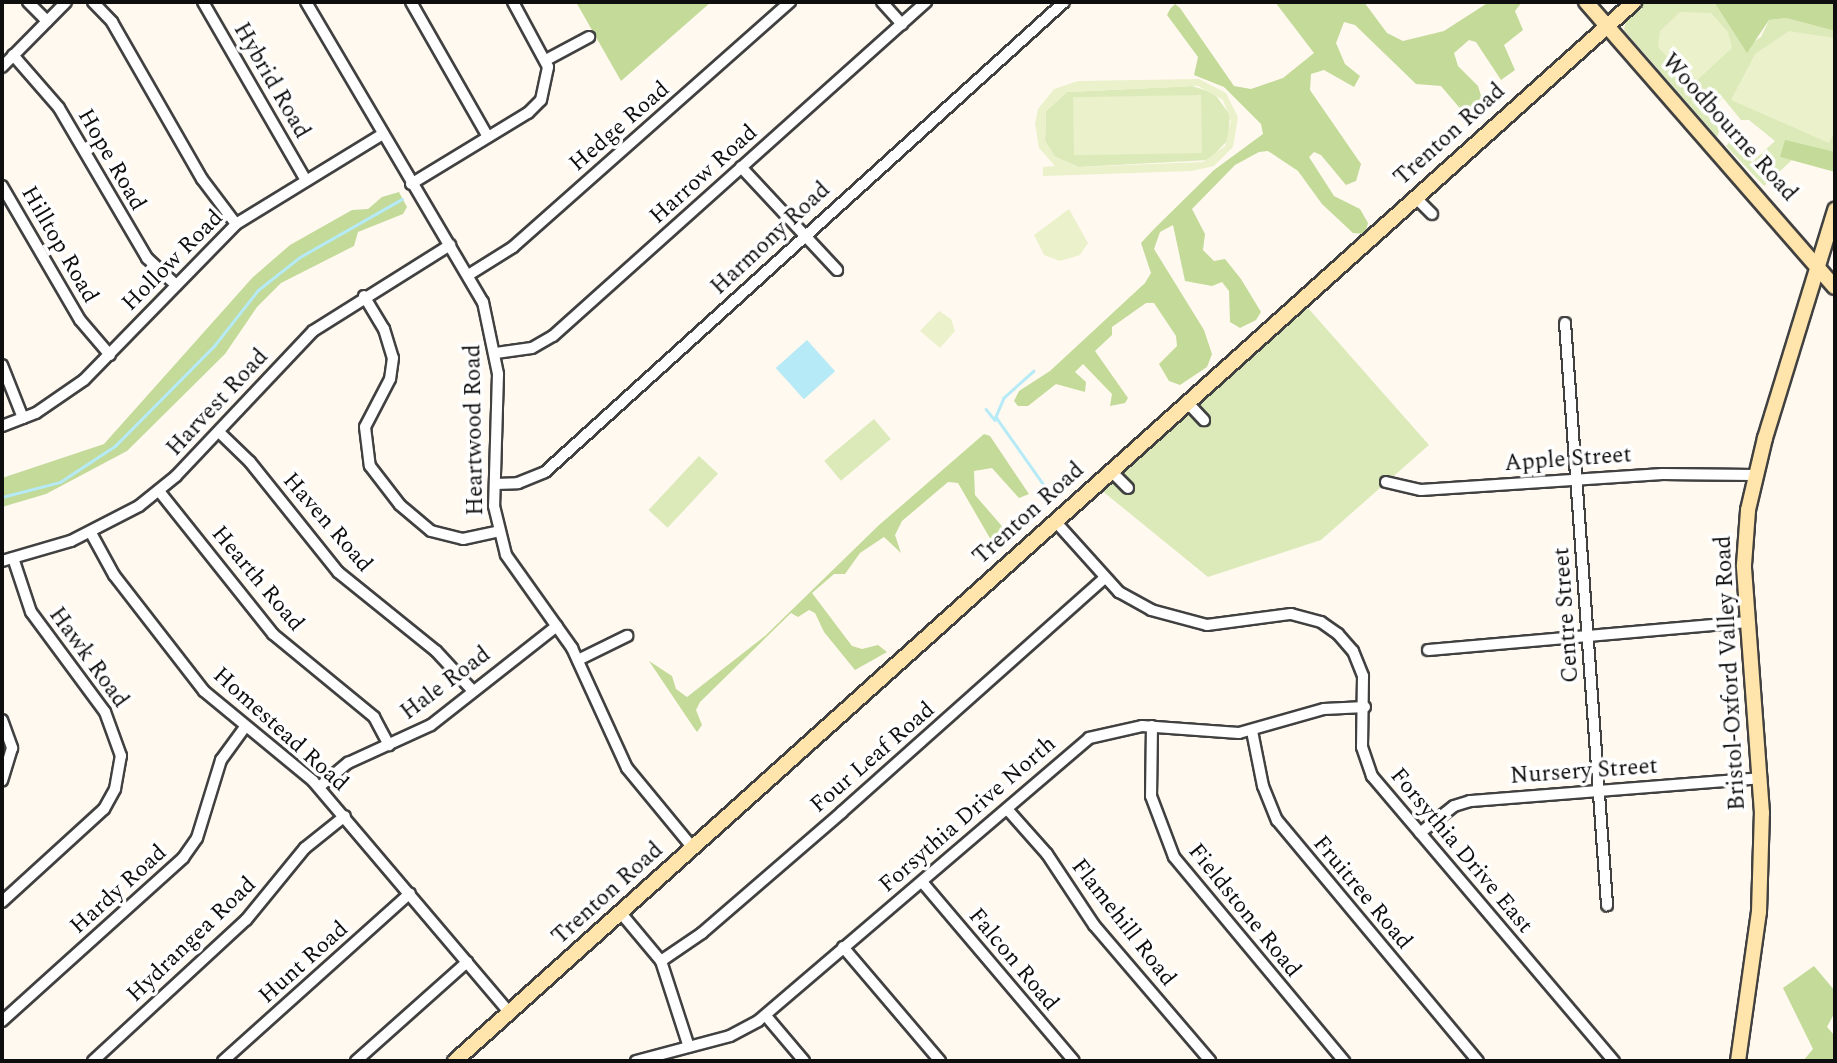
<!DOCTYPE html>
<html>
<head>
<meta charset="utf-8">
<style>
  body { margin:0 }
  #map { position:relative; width:1837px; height:1063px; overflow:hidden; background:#fff9f0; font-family:Spectral,serif }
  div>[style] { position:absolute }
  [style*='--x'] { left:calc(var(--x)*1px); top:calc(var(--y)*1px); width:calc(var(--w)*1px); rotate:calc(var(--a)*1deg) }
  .green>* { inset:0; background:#dceab9; transform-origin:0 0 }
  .forest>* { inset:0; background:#c3da98 }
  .pitch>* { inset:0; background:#ebf1cb; transform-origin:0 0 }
  .water>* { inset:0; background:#b5eaf6; transform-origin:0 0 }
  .stream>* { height:2.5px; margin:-1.25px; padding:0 1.25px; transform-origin:1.25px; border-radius:1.25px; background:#b5eaf6 }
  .roads { filter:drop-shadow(2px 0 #414141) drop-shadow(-2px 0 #414141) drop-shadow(0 2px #414141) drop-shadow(0 -2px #414141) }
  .minor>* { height:10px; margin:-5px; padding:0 5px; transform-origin:5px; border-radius:5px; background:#fff }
  .secondary>* { height:14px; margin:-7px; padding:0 7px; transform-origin:7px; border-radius:7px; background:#ffe5ab }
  span { translate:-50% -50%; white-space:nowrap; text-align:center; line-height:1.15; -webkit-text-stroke:7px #fff; paint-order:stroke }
  .street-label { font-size:23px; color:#0e0e0e }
  .frame { position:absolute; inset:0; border:4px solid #0e0e0e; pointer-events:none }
</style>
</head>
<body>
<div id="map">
  <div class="green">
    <div style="clip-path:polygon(1645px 2px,1714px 2px,1744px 48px,1761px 37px,1769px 20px,1786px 18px,1835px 31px,1834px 154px,1780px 157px,1792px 160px,1764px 186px,1726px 146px,1731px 141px,1752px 162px,1775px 141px,1749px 120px,1741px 120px,1723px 98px,1705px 113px,1720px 129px,1717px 137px,1624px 30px,1626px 19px)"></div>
    <div style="clip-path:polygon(1192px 86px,1214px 93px,1230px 115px,1228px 140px,1209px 160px,1079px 167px,1055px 157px,1045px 141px,1046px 111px,1067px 92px)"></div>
    <div style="clip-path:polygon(1308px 308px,1429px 445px,1321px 540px,1208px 577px,1101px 490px)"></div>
    <div style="left:874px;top:419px;width:26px;height:65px;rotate:50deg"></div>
    <div style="left:699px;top:456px;width:26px;height:74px;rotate:43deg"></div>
  </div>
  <div class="forest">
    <div style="clip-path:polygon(576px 2px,711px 2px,621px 81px)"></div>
    <div style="clip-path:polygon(1275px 2px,1364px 2px,1387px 33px,1403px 41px,1444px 31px,1489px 2px,1522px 2px,1515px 11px,1523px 30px,1504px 45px,1515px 70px,1501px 80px,1476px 42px,1469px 40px,1454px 53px,1458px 66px,1478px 86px,1484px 105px,1469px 119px,1441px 86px,1416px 84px,1355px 25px,1344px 22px,1336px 43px,1345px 64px,1360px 76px,1354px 87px,1324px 70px,1311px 74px,1310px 90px,1361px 164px,1356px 181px,1346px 185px,1321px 155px,1314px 152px,1309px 157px,1334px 196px,1360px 209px,1368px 223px,1365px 234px,1353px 233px,1322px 204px,1298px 171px,1268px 151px,1259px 152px,1235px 165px,1192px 209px,1205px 234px,1203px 250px,1214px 261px,1225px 259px,1241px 279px,1261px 312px,1256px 320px,1240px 328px,1230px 322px,1229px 291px,1222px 282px,1212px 286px,1185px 281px,1173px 225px,1160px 232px,1154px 249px,1204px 330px,1212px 354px,1207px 367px,1180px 385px,1169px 381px,1159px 364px,1177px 346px,1176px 336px,1154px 303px,1146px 303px,1112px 327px,1112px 335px,1095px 351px,1128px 398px,1125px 403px,1110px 406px,1112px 394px,1083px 364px,1075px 372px,1086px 382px,1085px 392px,1056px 384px,1028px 406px,1018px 406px,1014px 401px,1019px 391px,1050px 371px,1145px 283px,1151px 273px,1141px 243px,1154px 229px,1214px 170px,1263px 134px,1261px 124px,1224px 87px,1194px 75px,1198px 57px,1167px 15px,1170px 9px,1175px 4px,1180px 8px,1234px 86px,1251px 89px,1283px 78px,1314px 53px)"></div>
    <div style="clip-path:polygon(1714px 2px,1835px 2px,1835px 31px,1786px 18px,1769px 20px,1747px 53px)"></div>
    <div style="clip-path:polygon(1785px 140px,1835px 152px,1835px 172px,1780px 157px)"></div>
    <div style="clip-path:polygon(399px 192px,407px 207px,403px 214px,358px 232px,354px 246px,281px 283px,257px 307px,225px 354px,127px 451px,46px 494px,2px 507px,2px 478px,104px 444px,253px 277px,290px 245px,352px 210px,368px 209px,382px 197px)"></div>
    <div style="clip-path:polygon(984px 434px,990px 436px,1029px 494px,1019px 498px,992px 468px,974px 471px,975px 495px,1007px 532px,1002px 541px,991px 540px,958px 483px,948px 482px,902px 521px,895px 535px,901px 553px,884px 537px,860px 553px,845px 574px,834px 574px,812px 593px,852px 646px,862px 649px,878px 645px,887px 652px,855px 670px,824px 632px,815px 613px,809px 610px,798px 617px,791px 613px,700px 702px,696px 710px,702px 725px,697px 732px,694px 728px,649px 661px,672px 676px,676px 689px,687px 697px,765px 636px,878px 526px)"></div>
    <div style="clip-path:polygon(1814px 966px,1835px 991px,1835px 1012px,1827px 1027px,1835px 1036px,1835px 1061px,1803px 1061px,1813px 1049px,1783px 988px)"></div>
  </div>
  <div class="pitch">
    <div style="clip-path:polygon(1680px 12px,1711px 13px,1728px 32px,1732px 48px,1693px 84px,1658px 47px,1660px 31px)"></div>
    <div style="clip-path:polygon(1789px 31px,1835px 38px,1835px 130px,1829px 143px,1731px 100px,1755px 54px)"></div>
    <div style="clip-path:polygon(evenodd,1199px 79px,1226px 93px,1238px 117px,1233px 147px,1214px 166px,1192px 171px,1043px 176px,1043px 167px,1055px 166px,1039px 148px,1035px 124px,1038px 109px,1054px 89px,1078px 81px,1199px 79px,1198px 86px,1223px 100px,1231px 121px,1225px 146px,1203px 162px,1079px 167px,1055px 157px,1045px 141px,1046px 111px,1067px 92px,1198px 86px)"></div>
    <div style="left:1201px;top:95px;width:58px;height:128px;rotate:89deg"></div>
    <div style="clip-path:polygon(1069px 209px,1088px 243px,1080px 255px,1060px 261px,1044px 255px,1034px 235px)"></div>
    <div style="clip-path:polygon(939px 311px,951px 319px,955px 331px,940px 348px,920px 331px)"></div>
  </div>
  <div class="water">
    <div style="left:807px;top:340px;width:42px;height:42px;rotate:48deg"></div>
  </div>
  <div class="stream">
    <div style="--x:1034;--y:371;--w:40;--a:138"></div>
    <div style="--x:1004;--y:398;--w:21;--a:113"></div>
    <div style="--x:996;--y:417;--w:83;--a:54.8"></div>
    <div style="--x:986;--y:409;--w:14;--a:51"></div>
    <div style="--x:2;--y:497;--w:60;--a:-14.5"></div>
    <div style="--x:60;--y:482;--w:66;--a:-33.2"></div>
    <div style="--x:115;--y:446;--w:141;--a:-45.3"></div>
    <div style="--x:214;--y:346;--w:71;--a:-51.8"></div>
    <div style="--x:258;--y:290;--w:53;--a:-38.2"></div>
    <div style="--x:300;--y:257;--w:117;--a:-29.6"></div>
  </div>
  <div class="roads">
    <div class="minor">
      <div style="--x:28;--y:2;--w:27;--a:45"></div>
      <div style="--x:93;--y:2;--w:28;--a:46"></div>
      <div style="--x:112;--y:22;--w:181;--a:60.2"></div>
      <div style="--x:202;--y:179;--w:56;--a:52.9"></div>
      <div style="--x:203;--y:2;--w:204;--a:60"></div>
      <div style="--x:306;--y:2;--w:348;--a:59.5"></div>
      <div style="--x:483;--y:302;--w:74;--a:78.2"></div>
      <div style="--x:498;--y:374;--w:132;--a:91.7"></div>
      <div style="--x:494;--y:506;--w:50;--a:76.2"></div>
      <div style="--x:506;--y:555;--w:114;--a:54.6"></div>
      <div style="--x:572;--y:648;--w:132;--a:65.4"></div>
      <div style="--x:627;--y:768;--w:104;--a:50.5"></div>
      <div style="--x:411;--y:2;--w:155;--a:60.3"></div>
      <div style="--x:882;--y:2;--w:30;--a:48"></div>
      <div style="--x:13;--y:55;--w:70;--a:49"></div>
      <div style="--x:59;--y:108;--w:174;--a:59.6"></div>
      <div style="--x:147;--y:258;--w:40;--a:43"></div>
      <div style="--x:546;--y:60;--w:49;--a:-28.1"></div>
      <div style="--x:2;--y:67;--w:91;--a:-45.4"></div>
      <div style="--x:741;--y:167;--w:141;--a:47"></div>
      <div style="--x:411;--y:184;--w:137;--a:-31.3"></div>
      <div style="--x:528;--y:113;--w:18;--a:-45"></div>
      <div style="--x:541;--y:100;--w:34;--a:-78"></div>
      <div style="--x:548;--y:67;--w:74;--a:-118.3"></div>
      <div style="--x:2;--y:186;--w:155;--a:59.8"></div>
      <div style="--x:80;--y:320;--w:46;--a:49.4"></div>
      <div style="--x:1415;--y:197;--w:24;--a:45"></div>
      <div style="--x:470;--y:274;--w:51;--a:-32.1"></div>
      <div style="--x:513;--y:247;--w:370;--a:-41.5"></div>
      <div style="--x:364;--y:296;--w:39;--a:59"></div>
      <div style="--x:384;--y:329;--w:30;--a:73"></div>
      <div style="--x:393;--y:358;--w:21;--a:98"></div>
      <div style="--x:390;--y:379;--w:54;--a:117.5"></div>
      <div style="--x:365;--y:427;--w:39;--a:83"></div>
      <div style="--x:370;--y:466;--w:49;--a:52.4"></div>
      <div style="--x:400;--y:505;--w:40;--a:40"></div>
      <div style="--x:431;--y:531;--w:33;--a:14"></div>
      <div style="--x:463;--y:539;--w:35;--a:-12"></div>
      <div style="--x:1565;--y:323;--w:584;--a:85.87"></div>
      <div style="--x:496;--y:353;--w:36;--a:-8"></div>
      <div style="--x:532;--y:348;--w:24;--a:-30"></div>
      <div style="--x:553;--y:336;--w:501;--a:-41.84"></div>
      <div style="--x:2;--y:365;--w:57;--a:68.4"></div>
      <div style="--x:1187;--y:402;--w:25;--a:47"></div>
      <div style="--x:2;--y:426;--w:36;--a:-21"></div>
      <div style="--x:36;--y:413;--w:58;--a:-34.5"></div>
      <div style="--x:84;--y:380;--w:218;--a:-45.7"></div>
      <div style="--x:236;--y:224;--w:172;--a:-31.5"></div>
      <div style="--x:219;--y:432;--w:43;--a:44.1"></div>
      <div style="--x:250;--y:462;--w:141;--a:51.3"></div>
      <div style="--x:338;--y:572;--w:126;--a:38.9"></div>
      <div style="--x:436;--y:651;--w:53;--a:47.3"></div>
      <div style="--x:1111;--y:471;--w:24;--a:45"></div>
      <div style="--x:1386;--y:482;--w:36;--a:13"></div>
      <div style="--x:1421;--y:490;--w:242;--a:-3.8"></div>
      <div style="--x:1662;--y:474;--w:92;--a:0.6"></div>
      <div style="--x:495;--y:484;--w:23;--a:-2"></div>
      <div style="--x:518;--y:483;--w:29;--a:-22"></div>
      <div style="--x:545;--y:472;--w:700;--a:-42.16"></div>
      <div style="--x:159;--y:491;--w:183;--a:51.4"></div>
      <div style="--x:273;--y:634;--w:131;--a:39.4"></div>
      <div style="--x:374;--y:717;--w:32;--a:62"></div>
      <div style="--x:1055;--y:521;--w:96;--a:48"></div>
      <div style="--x:1119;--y:592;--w:37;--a:29"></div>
      <div style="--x:1151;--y:610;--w:58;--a:15"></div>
      <div style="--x:1207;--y:625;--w:85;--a:-7.5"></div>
      <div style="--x:1291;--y:614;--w:31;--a:15"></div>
      <div style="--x:1321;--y:622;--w:21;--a:35"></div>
      <div style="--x:1338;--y:634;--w:23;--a:49"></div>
      <div style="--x:1353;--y:651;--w:27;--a:68"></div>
      <div style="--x:1363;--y:676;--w:71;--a:90.8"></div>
      <div style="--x:1362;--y:747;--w:31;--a:71"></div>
      <div style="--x:1372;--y:776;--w:374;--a:49.7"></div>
      <div style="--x:91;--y:533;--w:48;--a:61.3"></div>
      <div style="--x:114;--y:575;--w:147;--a:52.2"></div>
      <div style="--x:204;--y:691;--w:141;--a:39.5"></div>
      <div style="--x:313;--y:781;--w:303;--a:49.7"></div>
      <div style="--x:2;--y:561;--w:72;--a:-16.2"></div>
      <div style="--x:71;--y:541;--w:76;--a:-27.2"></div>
      <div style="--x:139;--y:506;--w:48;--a:-39"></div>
      <div style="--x:176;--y:476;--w:199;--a:-46.6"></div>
      <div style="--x:313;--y:331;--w:162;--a:-32.1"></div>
      <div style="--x:1428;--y:650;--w:321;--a:-5"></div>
      <div style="--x:578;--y:660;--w:55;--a:-26.1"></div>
      <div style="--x:2;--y:720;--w:30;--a:70"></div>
      <div style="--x:12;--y:748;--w:34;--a:107"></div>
      <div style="--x:1152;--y:726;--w:70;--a:90.8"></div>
      <div style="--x:1151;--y:796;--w:65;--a:69.3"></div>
      <div style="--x:1174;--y:857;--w:266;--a:50.2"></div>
      <div style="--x:1252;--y:731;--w:56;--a:78.7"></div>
      <div style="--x:1263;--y:786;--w:37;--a:68"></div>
      <div style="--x:1277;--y:820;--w:314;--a:50.2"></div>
      <div style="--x:319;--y:787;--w:38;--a:-40"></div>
      <div style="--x:348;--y:763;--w:91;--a:-24.6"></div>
      <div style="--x:431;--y:725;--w:160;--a:-38.2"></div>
      <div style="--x:1007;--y:809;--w:60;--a:48.4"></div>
      <div style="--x:1047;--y:854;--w:85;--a:56.5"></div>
      <div style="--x:1094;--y:925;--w:179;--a:49.5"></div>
      <div style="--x:1420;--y:833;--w:43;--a:-38.5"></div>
      <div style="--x:1454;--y:806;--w:17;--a:-17"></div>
      <div style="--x:1470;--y:801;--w:292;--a:-4.5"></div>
      <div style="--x:923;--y:883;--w:233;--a:49.7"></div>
      <div style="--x:2;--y:902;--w:138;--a:-42.4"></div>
      <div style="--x:104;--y:809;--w:23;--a:-61"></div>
      <div style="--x:115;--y:789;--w:34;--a:-80"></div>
      <div style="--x:121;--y:756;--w:47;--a:-110"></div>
      <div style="--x:105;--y:712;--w:124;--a:-126.5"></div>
      <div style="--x:31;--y:612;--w:57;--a:-108.4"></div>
      <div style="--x:620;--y:912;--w:64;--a:50.1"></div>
      <div style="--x:661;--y:961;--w:90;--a:72"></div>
      <div style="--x:843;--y:947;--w:150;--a:49.6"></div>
      <div style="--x:661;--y:961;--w:50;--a:-34.3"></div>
      <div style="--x:702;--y:933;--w:185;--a:-40.8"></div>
      <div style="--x:842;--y:812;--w:352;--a:-41.7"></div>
      <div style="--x:766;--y:1016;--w:59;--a:49.8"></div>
      <div style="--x:2;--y:1021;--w:244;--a:-42"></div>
      <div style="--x:183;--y:858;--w:24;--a:-55"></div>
      <div style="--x:197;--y:838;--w:82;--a:-72.9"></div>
      <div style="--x:221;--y:760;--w:41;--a:-54"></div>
      <div style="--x:93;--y:1061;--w:208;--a:-42.7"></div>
      <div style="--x:246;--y:920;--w:93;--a:-50.7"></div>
      <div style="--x:305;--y:848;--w:51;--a:-38.7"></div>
      <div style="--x:223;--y:1061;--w:251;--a:-41.9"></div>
      <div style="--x:356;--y:1061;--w:149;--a:-41.7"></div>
      <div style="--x:636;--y:1061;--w:97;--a:-14.9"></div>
      <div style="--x:730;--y:1036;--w:32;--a:-28"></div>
      <div style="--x:758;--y:1021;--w:435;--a:-40.5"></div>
      <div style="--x:1089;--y:738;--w:54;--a:-12.8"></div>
      <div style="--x:1142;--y:726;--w:97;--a:4.1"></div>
      <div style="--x:1239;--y:733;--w:88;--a:-15.8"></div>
      <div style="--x:1324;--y:709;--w:41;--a:-2.8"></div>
    </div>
    <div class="secondary">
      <div style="--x:1586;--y:2;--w:378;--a:48.9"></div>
      <div style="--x:455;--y:1061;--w:1585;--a:-41.93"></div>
      <div style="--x:1738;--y:1061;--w:150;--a:-82"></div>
      <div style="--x:1759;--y:912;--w:99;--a:-88.3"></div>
      <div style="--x:1762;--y:813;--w:249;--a:-94.2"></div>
      <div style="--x:1744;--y:565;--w:55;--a:-85.8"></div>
      <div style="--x:1748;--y:510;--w:74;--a:-76.7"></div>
      <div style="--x:1765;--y:438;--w:239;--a:-72.9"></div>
    </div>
  </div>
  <div class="street-label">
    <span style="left:271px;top:81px;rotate:60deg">Hybrid Road</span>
    <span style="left:620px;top:127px;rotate:-41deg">Hedge Road</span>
    <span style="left:1729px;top:128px;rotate:48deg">Woodbourne Road</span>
    <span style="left:1450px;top:135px;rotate:-42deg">Trenton Road</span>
    <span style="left:111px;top:160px;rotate:60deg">Hope Road</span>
    <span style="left:704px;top:175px;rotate:-42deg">Harrow Road</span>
    <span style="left:771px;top:239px;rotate:-43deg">Harmony Road</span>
    <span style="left:59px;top:245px;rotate:60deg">Hilltop Road</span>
    <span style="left:173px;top:261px;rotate:-45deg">Hollow Road</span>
    <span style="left:218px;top:403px;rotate:-47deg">Harvest Road</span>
    <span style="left:475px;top:430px;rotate:-91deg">Heartwood Road</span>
    <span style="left:1568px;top:460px;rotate:-4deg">Apple Street</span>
    <span style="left:1029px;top:514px;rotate:-42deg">Trenton Road</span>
    <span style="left:327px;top:523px;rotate:49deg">Haven Road</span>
    <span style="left:257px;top:579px;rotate:50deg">Hearth Road</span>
    <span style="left:1567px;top:615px;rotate:-94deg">Centre Street</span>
    <span style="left:88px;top:658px;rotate:54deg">Hawk Road</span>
    <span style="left:1731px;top:673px;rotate:-93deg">Bristol-Oxford Valley Road</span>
    <span style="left:446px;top:684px;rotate:-37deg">Hale Road</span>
    <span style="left:280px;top:730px;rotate:42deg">Homestead Road</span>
    <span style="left:873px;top:758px;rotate:-41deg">Four Leaf Road</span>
    <span style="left:1584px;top:772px;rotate:-4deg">Nursery Street</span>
    <span style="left:968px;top:815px;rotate:-41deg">Forsythia Drive North</span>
    <span style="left:1461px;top:851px;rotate:50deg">Forsythia Drive East</span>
    <span style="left:119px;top:890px;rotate:-42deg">Hardy Road</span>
    <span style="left:1362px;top:893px;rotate:50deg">Fruitree Road</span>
    <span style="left:608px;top:894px;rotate:-42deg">Trenton Road</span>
    <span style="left:1244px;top:911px;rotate:51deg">Fieldstone Road</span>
    <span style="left:1123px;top:923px;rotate:52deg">Flamehill Road</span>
    <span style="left:192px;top:940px;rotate:-44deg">Hydrangea Road</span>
    <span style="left:1013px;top:960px;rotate:50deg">Falcon Road</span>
    <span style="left:304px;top:963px;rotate:-42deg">Hunt Road</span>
  </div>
  <div class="frame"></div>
</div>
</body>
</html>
